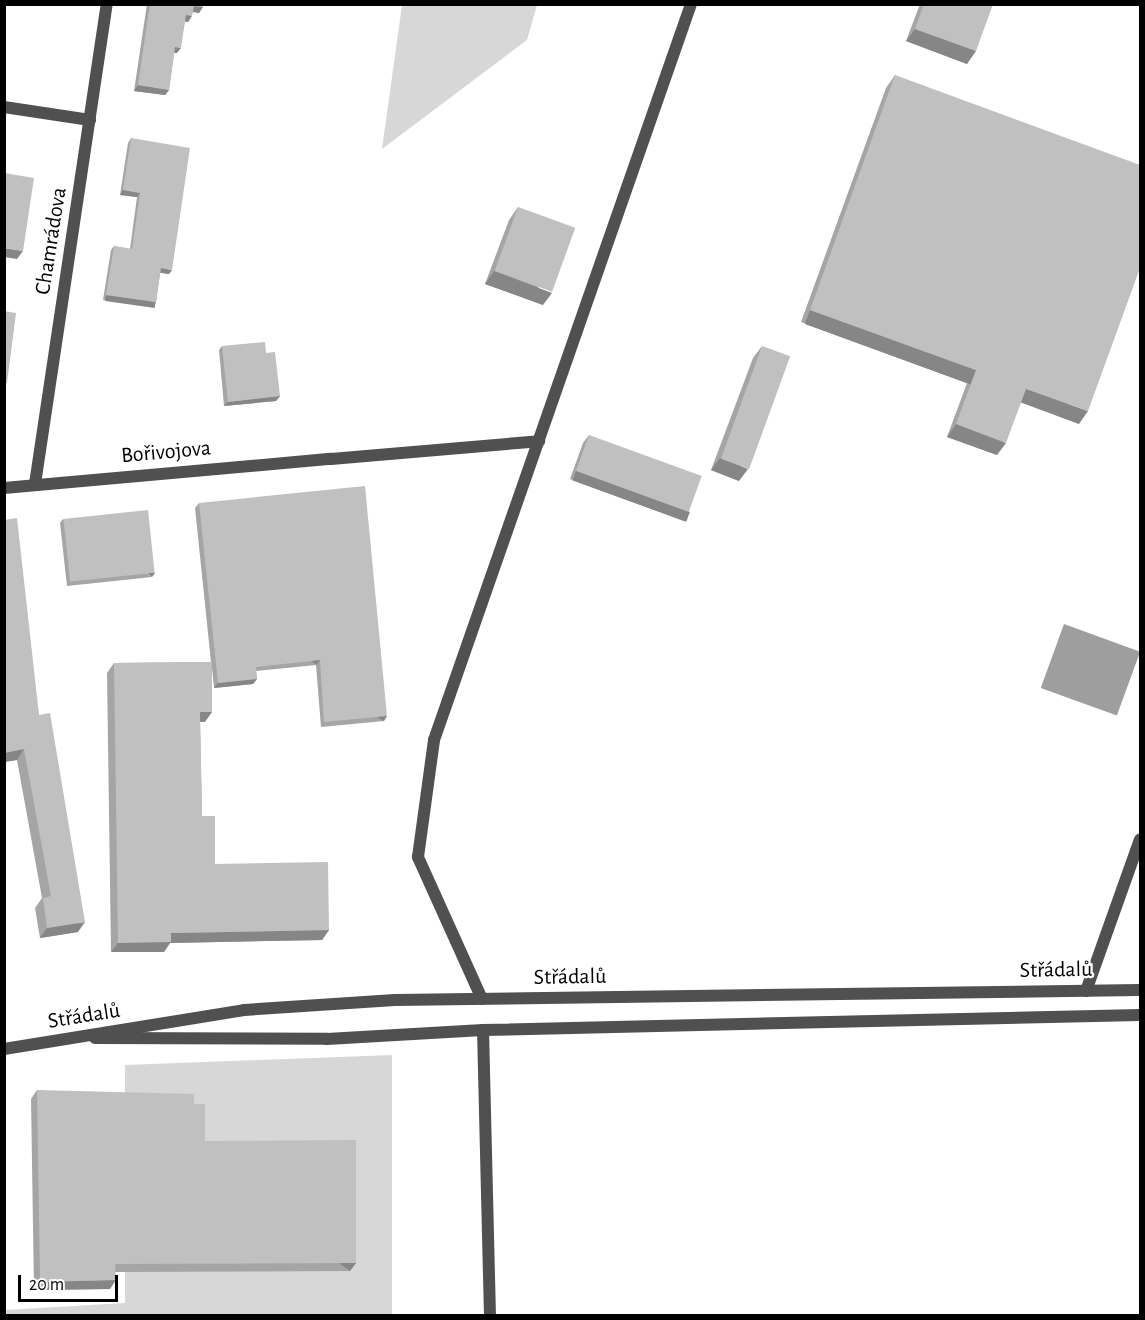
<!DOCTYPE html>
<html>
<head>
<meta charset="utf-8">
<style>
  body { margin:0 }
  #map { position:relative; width:1145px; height:1320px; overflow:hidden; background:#fff; font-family:"Alegreya Sans",sans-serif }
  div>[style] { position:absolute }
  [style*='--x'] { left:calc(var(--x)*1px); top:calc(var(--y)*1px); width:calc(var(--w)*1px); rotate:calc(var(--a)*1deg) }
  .green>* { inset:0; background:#d7d7d7 }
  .water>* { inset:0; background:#9e9e9e; transform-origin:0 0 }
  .service>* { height:12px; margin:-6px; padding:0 6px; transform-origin:6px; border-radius:6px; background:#505050 }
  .minor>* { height:12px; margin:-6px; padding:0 6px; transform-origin:6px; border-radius:6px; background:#505050 }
  .wall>* { inset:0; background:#a5a5a5 }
  .shaded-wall>* { inset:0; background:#868686; transform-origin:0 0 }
  .building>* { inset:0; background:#c0c0c0; transform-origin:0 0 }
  span { translate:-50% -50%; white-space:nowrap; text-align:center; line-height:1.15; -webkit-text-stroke:4.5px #fff; paint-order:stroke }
  .street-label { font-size:22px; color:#000 }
  .frame { position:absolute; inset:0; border:6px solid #000; pointer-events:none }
  .scale { position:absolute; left:18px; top:1275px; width:100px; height:27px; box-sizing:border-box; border:3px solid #000; border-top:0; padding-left:8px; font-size:18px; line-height:21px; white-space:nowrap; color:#000; -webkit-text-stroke:4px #fff; paint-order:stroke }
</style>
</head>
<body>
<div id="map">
  <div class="green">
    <div style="clip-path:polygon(402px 5px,537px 5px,527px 40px,382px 149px)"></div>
    <div style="clip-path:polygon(392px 1055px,392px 1315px,5px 1316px,5px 1310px,125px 1303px,125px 1065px)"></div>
  </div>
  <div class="water">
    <div style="left:1064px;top:624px;width:81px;height:68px;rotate:20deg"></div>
  </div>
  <div class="service">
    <div style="--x:331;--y:459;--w:209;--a:-4.9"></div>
    <div style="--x:1086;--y:991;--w:161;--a:-70.4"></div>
    <div style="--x:482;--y:999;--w:156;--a:-114.3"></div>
    <div style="--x:418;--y:857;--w:118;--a:-82.2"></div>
    <div style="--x:434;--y:740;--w:780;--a:-70.75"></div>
    <div style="--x:483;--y:1030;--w:286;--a:88.6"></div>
    <div style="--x:95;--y:1038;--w:232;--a:0.2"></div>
    <div style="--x:327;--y:1039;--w:156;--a:-3.3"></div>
    <div style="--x:483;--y:1030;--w:657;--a:-1.31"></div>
  </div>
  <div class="minor">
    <div style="--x:4;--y:107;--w:87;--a:8.6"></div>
    <div style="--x:35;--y:484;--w:485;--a:-81.5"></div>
    <div style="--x:4;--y:488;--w:328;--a:-5.1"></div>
    <div style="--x:4;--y:1049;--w:243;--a:-9.2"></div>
    <div style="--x:244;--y:1010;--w:151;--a:-3.8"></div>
    <div style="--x:395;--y:1000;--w:745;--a:-0.77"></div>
  </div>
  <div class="wall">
    <div style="clip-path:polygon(147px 4px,203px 4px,199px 13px,193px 12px,188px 22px,185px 21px,177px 53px,174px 53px,169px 90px,165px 95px,134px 91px)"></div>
    <div style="clip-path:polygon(920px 4px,993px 4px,967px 64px,906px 41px)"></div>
    <div style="clip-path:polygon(895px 75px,1079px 424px,1021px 402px,997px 455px,947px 437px,967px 383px,801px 322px,886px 88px)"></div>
    <div style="clip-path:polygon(131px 138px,169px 274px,160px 273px,156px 302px,153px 307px,103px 300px,111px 250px,114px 246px,130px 249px,137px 197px,120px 195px,128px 143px)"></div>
    <div style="clip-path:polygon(518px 207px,543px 305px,485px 284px,509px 220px)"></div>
    <div style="clip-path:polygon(222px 346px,266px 353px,280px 396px,276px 401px,224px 406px,219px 350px)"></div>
    <div style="clip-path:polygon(762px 346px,739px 481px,711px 470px,753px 358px)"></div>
    <div style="clip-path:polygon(589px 435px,690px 512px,684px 521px,570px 479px,583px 443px)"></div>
    <div style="clip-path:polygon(199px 503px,384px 721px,321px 727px,316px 665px,256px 671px,257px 679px,253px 684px,214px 688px,212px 668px,205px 722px,200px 722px,202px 816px,215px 864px,329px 930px,322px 940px,170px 943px,164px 952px,111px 952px,107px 673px,114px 663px,211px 662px,195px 508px)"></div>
    <div style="clip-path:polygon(63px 519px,152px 577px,67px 586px,60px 523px)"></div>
    <div style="clip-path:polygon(4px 520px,78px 932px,40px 938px,35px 908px,42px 898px,17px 760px,4px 762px)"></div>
    <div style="clip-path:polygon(37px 1090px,194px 1104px,205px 1141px,356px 1263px,350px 1271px,115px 1272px,110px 1289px,34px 1290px,31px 1099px)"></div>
  </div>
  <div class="shaded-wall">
    <div style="clip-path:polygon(194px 6px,203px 7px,199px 13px,190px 11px)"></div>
    <div style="clip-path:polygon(186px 15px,192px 16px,188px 22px,182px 21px)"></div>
    <div style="clip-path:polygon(915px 29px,976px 51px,967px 64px,906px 41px)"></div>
    <div style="clip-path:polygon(175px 47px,181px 48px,177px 53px,171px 52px)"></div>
    <div style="clip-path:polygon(138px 85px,169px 90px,165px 95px,134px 91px)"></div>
    <div style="clip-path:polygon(123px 190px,140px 193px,137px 197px,120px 195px)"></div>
    <div style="clip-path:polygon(4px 248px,23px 251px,17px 259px,4px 257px)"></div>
    <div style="clip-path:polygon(161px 268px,172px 270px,169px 274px,158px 272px)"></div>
    <div style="clip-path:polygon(494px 271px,552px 293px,543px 305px,485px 284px)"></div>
    <div style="left:106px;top:295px;width:50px;height:6px;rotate:8deg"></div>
    <div style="left:810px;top:310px;width:177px;height:15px;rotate:20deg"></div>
    <div style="clip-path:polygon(1026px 389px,1088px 411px,1079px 424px,1017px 401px)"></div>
    <div style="clip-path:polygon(280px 396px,276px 401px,224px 406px,228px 402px)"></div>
    <div style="clip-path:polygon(956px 424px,1006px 443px,997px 455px,947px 437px)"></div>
    <div style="clip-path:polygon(720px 458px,748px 469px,739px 481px,711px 470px)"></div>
    <div style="left:576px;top:471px;width:121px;height:10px;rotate:20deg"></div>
    <div style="left:155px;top:573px;width:5px;height:85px;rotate:127deg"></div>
    <div style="left:320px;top:660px;width:6px;height:64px;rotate:129deg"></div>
    <div style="clip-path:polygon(257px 679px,253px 684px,214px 688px,218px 683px)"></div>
    <div style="clip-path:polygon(200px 712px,212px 712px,205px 722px,193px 722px)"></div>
    <div style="left:387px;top:716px;width:6px;height:63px;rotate:121deg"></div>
    <div style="clip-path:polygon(24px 749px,17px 760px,4px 762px,4px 753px)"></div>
    <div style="clip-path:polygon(85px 922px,78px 932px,40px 938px,47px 928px)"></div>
    <div style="clip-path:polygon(329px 930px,322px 940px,170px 943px,164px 952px,111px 952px,118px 943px,171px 933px)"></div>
    <div style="left:356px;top:1263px;width:10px;height:241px;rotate:127deg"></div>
    <div style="clip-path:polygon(116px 1280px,110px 1289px,34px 1290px,40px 1282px)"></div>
  </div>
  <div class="building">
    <div style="clip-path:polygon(150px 4px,203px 4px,203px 7px,194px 6px,192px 16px,186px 15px,181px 48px,175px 47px,169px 90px,138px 85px)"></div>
    <div style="clip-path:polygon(924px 4px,993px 4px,976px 51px,915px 29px)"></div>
    <div style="clip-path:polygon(895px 75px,1140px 165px,1140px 268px,1088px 411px,1026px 389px,1006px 443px,956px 424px,976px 370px,810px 310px)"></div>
    <div style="clip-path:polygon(131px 138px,190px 148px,172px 270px,161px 268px,156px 302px,106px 295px,114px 246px,132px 249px,140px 193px,123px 190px)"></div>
    <div style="clip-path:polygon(4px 173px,34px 178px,23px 251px,4px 248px)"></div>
    <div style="left:518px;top:207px;width:61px;height:68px;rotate:20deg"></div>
    <div style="clip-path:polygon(4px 311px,16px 313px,7px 383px,4px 383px)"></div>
    <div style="clip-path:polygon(265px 342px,266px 353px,275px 352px,280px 396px,228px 402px,222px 346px)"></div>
    <div style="left:762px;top:346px;width:30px;height:120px;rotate:20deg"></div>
    <div style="left:589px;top:435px;width:120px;height:38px;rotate:20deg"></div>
    <div style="clip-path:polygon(365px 486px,387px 716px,324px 722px,320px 660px,256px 667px,257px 679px,218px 683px,199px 503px)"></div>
    <div style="left:148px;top:510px;width:63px;height:85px;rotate:84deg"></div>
    <div style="clip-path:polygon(17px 518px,39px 715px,50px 713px,85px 922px,47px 928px,43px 898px,51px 896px,24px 749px,4px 753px,4px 520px)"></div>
    <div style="clip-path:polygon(212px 662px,212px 712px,200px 712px,202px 816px,215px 816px,215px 864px,328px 862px,329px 930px,171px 933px,171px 942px,118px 943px,114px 663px)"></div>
    <div style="clip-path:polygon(37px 1090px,194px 1094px,194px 1104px,205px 1104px,205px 1141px,356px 1140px,356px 1263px,115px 1264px,116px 1280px,40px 1282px)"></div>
  </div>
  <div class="street-label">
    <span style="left:51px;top:241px;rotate:-81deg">Chamrádova</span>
    <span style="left:166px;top:452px;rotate:-5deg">Bořivojova</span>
    <span style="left:1056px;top:970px;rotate:-1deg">Střádalů</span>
    <span style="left:570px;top:977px;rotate:-1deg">Střádalů</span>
    <span style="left:84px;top:1016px;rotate:-9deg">Střádalů</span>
  </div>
  <div class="frame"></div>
  <div class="scale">20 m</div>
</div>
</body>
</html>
